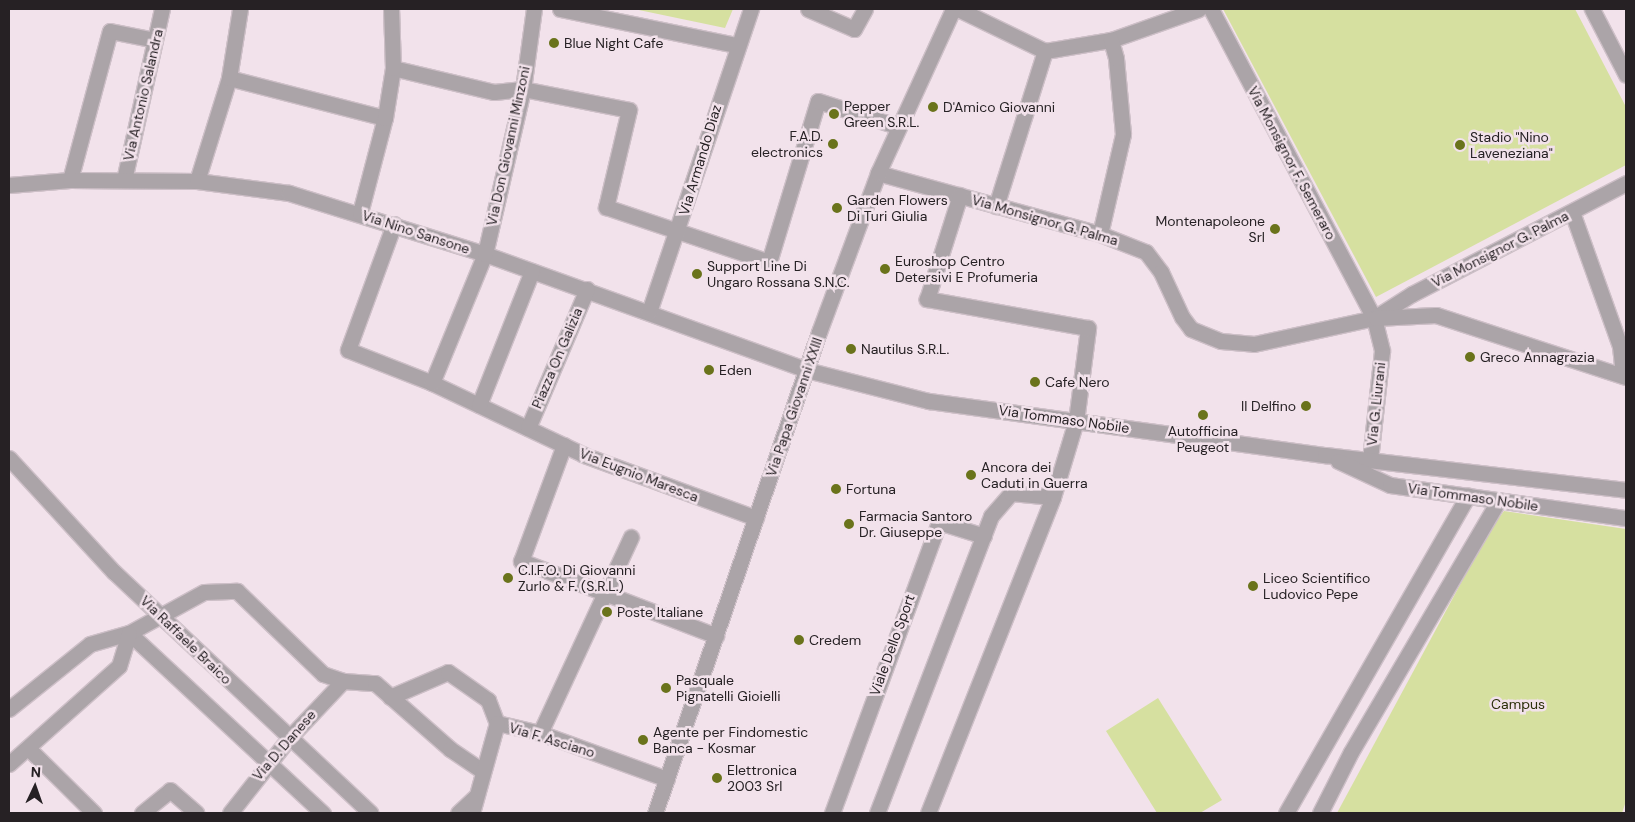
<!DOCTYPE html>
<html>
<head>
<meta charset="utf-8">
<style>
  body { margin:0 }
  #map { position:relative; width:1635px; height:822px; overflow:hidden; background:#f2e2eb; font-family:"DM Sans",sans-serif }
  div>[style] { position:absolute }
  [style*='--x'] { left:calc(var(--x)*1px); top:calc(var(--y)*1px); width:calc(var(--w)*1px); rotate:calc(var(--a)*1deg) }
  .green>* { inset:0; background:#d6e0a0 }
  .roads { filter:drop-shadow(1px 0 #cdbfc7) drop-shadow(-1px 0 #cdbfc7) drop-shadow(0 1px #cdbfc7) drop-shadow(0 -1px #cdbfc7) }
  .minor>* { height:15px; margin:-7.5px; padding:0 7.5px; transform-origin:7.5px; border-radius:7.5px; background:#aba4a8 }
  .dots>* { width:14px; height:14px; translate:-50% -50%; box-sizing:border-box; border:2px solid #f2e2eb; border-radius:50% }
  span { translate:-50% -50%; white-space:nowrap; text-align:center; line-height:1.15; -webkit-text-stroke:5px #f2e2eb; paint-order:stroke }
  .poi-label { font-size:14px; color:#262124 }
  .left { translate:0 -50%; text-align:left }
  .right { translate:-100% -50%; text-align:right }
  .street-label { font-size:14px; color:#262124 }
  .park-label { font-size:14px; color:#2c300a }
  .frame { position:absolute; inset:0; border:10px solid #262124; pointer-events:none }
  .north { position:absolute; left:10px; top:762px; width:50px; height:50px; -webkit-text-stroke:4px #f2e2eb; paint-order:stroke; rotate:3deg; font-size:14px; font-weight:700; line-height:20px; text-align:center; color:#262124 }
  .north::after { content:''; display:block; margin:auto; width:18px; height:22px; background:#262124; clip-path:polygon(50% 0,100% 100%,50% 72%,0 100%) }
</style>
</head>
<body>
<div id="map">
  <div class="green">
    <div style="clip-path:polygon(634px 9px,733px 9px,725px 28px)"></div>
    <div style="clip-path:polygon(1223px 9px,1575px 9px,1626px 107px,1626px 165px,1376px 297px)"></div>
    <div style="clip-path:polygon(1504px 511px,1626px 529px,1626px 801px,1622px 813px,1337px 813px,1489px 531px)"></div>
    <div style="clip-path:polygon(1158px 698px,1222px 800px,1200px 813px,1157px 813px,1106px 731px)"></div>
  </div>
  <div class="roads">
    <div class="minor">
      <div style="--x:560;--y:9;--w:180;--a:11.6"></div>
      <div style="--x:808;--y:9;--w:50;--a:23.5"></div>
      <div style="--x:854;--y:29;--w:23;--a:-61"></div>
      <div style="--x:958;--y:9;--w:97;--a:25.8"></div>
      <div style="--x:1045;--y:51;--w:67;--a:-9.5"></div>
      <div style="--x:1111;--y:40;--w:93;--a:-19.4"></div>
      <div style="--x:1211;--y:9;--w:349;--a:62.2"></div>
      <div style="--x:1374;--y:318;--w:34;--a:76"></div>
      <div style="--x:1382;--y:351;--w:110;--a:96.3"></div>
      <div style="--x:1592;--y:9;--w:74;--a:62.7"></div>
      <div style="--x:393;--y:68;--w:104;--a:13.4"></div>
      <div style="--x:494;--y:92;--w:29;--a:-6"></div>
      <div style="--x:523;--y:89;--w:108;--a:11.2"></div>
      <div style="--x:629;--y:110;--w:100;--a:103.3"></div>
      <div style="--x:606;--y:207;--w:172;--a:18.6"></div>
      <div style="--x:769;--y:262;--w:168;--a:-73.1"></div>
      <div style="--x:818;--y:101;--w:83;--a:17.6"></div>
      <div style="--x:229;--y:78;--w:161;--a:14.4"></div>
      <div style="--x:878;--y:173;--w:230;--a:15.4"></div>
      <div style="--x:1100;--y:234;--w:49;--a:21.4"></div>
      <div style="--x:1146;--y:252;--w:25;--a:53"></div>
      <div style="--x:1161;--y:272;--w:50;--a:65"></div>
      <div style="--x:1182;--y:317;--w:15;--a:53"></div>
      <div style="--x:1191;--y:329;--w:32;--a:22"></div>
      <div style="--x:1221;--y:341;--w:33;--a:5"></div>
      <div style="--x:1254;--y:344;--w:123;--a:-12.2"></div>
      <div style="--x:1374;--y:318;--w:45;--a:-32.3"></div>
      <div style="--x:1412;--y:294;--w:241;--a:-27.4"></div>
      <div style="--x:70;--y:180;--w:154;--a:-75"></div>
      <div style="--x:110;--y:31;--w:46;--a:11.3"></div>
      <div style="--x:124;--y:180;--w:175;--a:-77.5"></div>
      <div style="--x:197;--y:181;--w:108;--a:-72.7"></div>
      <div style="--x:229;--y:78;--w:70;--a:-80.9"></div>
      <div style="--x:9;--y:185;--w:61;--a:-4.7"></div>
      <div style="--x:70;--y:180;--w:127;--a:0.5"></div>
      <div style="--x:197;--y:181;--w:93;--a:7.4"></div>
      <div style="--x:289;--y:193;--w:205;--a:17.3"></div>
      <div style="--x:485;--y:254;--w:342;--a:19.8"></div>
      <div style="--x:807;--y:370;--w:126;--a:14.3"></div>
      <div style="--x:929;--y:401;--w:400;--a:7.8"></div>
      <div style="--x:1325;--y:455;--w:303;--a:6.6"></div>
      <div style="--x:996;--y:206;--w:163;--a:-72.5"></div>
      <div style="--x:1572;--y:212;--w:142;--a:70.3"></div>
      <div style="--x:1620;--y:346;--w:30;--a:84"></div>
      <div style="--x:360;--y:213;--w:98;--a:-75.3"></div>
      <div style="--x:385;--y:118;--w:51;--a:-80.9"></div>
      <div style="--x:393;--y:68;--w:59;--a:-91.9"></div>
      <div style="--x:394;--y:224;--w:134;--a:110.1"></div>
      <div style="--x:348;--y:350;--w:90;--a:21.4"></div>
      <div style="--x:432;--y:383;--w:168;--a:25.3"></div>
      <div style="--x:584;--y:455;--w:183;--a:20.1"></div>
      <div style="--x:1100;--y:234;--w:103;--a:-77"></div>
      <div style="--x:1123;--y:134;--w:76;--a:-95.3"></div>
      <div style="--x:1116;--y:58;--w:19;--a:-106"></div>
      <div style="--x:649;--y:312;--w:320;--a:-71.4"></div>
      <div style="--x:1376;--y:318;--w:60;--a:-2.9"></div>
      <div style="--x:1436;--y:315;--w:200;--a:18.1"></div>
      <div style="--x:432;--y:383;--w:139;--a:-67.7"></div>
      <div style="--x:485;--y:254;--w:169;--a:-77"></div>
      <div style="--x:523;--y:89;--w:81;--a:-82.2"></div>
      <div style="--x:479;--y:405;--w:144;--a:-68.4"></div>
      <div style="--x:528;--y:428;--w:151;--a:-67"></div>
      <div style="--x:564;--y:445;--w:124;--a:110.3"></div>
      <div style="--x:521;--y:561;--w:209;--a:21"></div>
      <div style="--x:9;--y:458;--w:155;--a:47.4"></div>
      <div style="--x:114;--y:572;--w:352;--a:43.2"></div>
      <div style="--x:1338;--y:461;--w:57;--a:24.8"></div>
      <div style="--x:1390;--y:485;--w:238;--a:8"></div>
      <div style="--x:129;--y:633;--w:265;--a:42.9"></div>
      <div style="--x:390;--y:697;--w:63;--a:-23.3"></div>
      <div style="--x:448;--y:672;--w:49;--a:35"></div>
      <div style="--x:488;--y:700;--w:25;--a:69"></div>
      <div style="--x:9;--y:709;--w:104;--a:-38.7"></div>
      <div style="--x:90;--y:644;--w:41;--a:-15.8"></div>
      <div style="--x:129;--y:633;--w:85;--a:-28.7"></div>
      <div style="--x:204;--y:592;--w:33;--a:-2"></div>
      <div style="--x:237;--y:591;--w:120;--a:44"></div>
      <div style="--x:323;--y:674;--w:21;--a:19"></div>
      <div style="--x:343;--y:681;--w:32;--a:4"></div>
      <div style="--x:375;--y:683;--w:100;--a:41.3"></div>
      <div style="--x:450;--y:749;--w:37;--a:34"></div>
      <div style="--x:497;--y:723;--w:44;--a:13.1"></div>
      <div style="--x:540;--y:733;--w:135;--a:19.9"></div>
      <div style="--x:540;--y:733;--w:216;--a:-65.1"></div>
      <div style="--x:28;--y:748;--w:93;--a:44.6"></div>
      <div style="--x:9;--y:764;--w:147;--a:-41.7"></div>
      <div style="--x:119;--y:666;--w:34;--a:-73"></div>
      <div style="--x:142;--y:813;--w:36;--a:-39"></div>
      <div style="--x:170;--y:790;--w:35;--a:41"></div>
      <div style="--x:230;--y:813;--w:95;--a:-51.8"></div>
      <div style="--x:289;--y:738;--w:79;--a:-46.5"></div>
      <div style="--x:458;--y:813;--w:23;--a:-43"></div>
      <div style="--x:472;--y:813;--w:93;--a:-74.5"></div>
      <div style="--x:655;--y:813;--w:508;--a:-71.17"></div>
      <div style="--x:819;--y:332;--w:170;--a:-69.6"></div>
      <div style="--x:878;--y:173;--w:180;--a:-65.4"></div>
      <div style="--x:832;--y:813;--w:310;--a:-69.8"></div>
      <div style="--x:939;--y:522;--w:47;--a:17.3"></div>
      <div style="--x:877;--y:813;--w:318;--a:-69"></div>
      <div style="--x:991;--y:516;--w:30;--a:-49"></div>
      <div style="--x:1011;--y:493;--w:42;--a:5.4"></div>
      <div style="--x:928;--y:813;--w:340;--a:-68.4"></div>
      <div style="--x:1053;--y:497;--w:79;--a:-73.2"></div>
      <div style="--x:1076;--y:421;--w:94;--a:-82.6"></div>
      <div style="--x:1088;--y:328;--w:164;--a:-169.8"></div>
      <div style="--x:927;--y:299;--w:109;--a:-72.4"></div>
      <div style="--x:1286;--y:813;--w:366;--a:-60.2"></div>
      <div style="--x:1320;--y:813;--w:68;--a:-63.1"></div>
      <div style="--x:1351;--y:752;--w:291;--a:-59.6"></div>
    </div>
  </div>
  <div class="dots">
    <div style="left:554px;top:43px;background:#6a731b"></div>
    <div style="left:933px;top:107px;background:#6a731b"></div>
    <div style="left:834px;top:114px;background:#6a731b"></div>
    <div style="left:833px;top:144px;background:#6a731b"></div>
    <div style="left:1460px;top:145px;background:#6a731b"></div>
    <div style="left:837px;top:208px;background:#6a731b"></div>
    <div style="left:1275px;top:229px;background:#6a731b"></div>
    <div style="left:885px;top:269px;background:#6a731b"></div>
    <div style="left:697px;top:274px;background:#6a731b"></div>
    <div style="left:851px;top:349px;background:#6a731b"></div>
    <div style="left:1470px;top:357px;background:#6a731b"></div>
    <div style="left:709px;top:370px;background:#6a731b"></div>
    <div style="left:1035px;top:382px;background:#6a731b"></div>
    <div style="left:1306px;top:406px;background:#6a731b"></div>
    <div style="left:1203px;top:415px;background:#6a731b"></div>
    <div style="left:971px;top:475px;background:#6a731b"></div>
    <div style="left:836px;top:489px;background:#6a731b"></div>
    <div style="left:849px;top:524px;background:#6a731b"></div>
    <div style="left:508px;top:578px;background:#6a731b"></div>
    <div style="left:1253px;top:586px;background:#6a731b"></div>
    <div style="left:607px;top:612px;background:#6a731b"></div>
    <div style="left:799px;top:640px;background:#6a731b"></div>
    <div style="left:666px;top:688px;background:#6a731b"></div>
    <div style="left:643px;top:740px;background:#6a731b"></div>
    <div style="left:717px;top:778px;background:#6a731b"></div>
  </div>
  <div class="poi-label">
    <span class="left" style="left:564px;top:43px">Blue Night Cafe</span>
    <span class="left" style="left:844px;top:114px">Pepper<br>Green S.R.L.</span>
    <span class="left" style="left:943px;top:107px">D'Amico Giovanni</span>
    <span class="right" style="left:823px;top:144px">F.A.D.<br>electronics</span>
    <span class="left" style="left:1470px;top:145px">Stadio "Nino<br>Laveneziana"</span>
    <span class="left" style="left:847px;top:208px">Garden Flowers<br>Di Turi Giulia</span>
    <span class="right" style="left:1265px;top:229px">Montenapoleone<br>Srl</span>
    <span class="left" style="left:895px;top:269px">Euroshop Centro<br>Detersivi E Profumeria</span>
    <span class="left" style="left:707px;top:274px">Support Line Di<br>Ungaro Rossana S.N.C.</span>
    <span class="left" style="left:861px;top:349px">Nautilus S.R.L.</span>
    <span class="left" style="left:1480px;top:357px">Greco Annagrazia</span>
    <span class="left" style="left:719px;top:370px">Eden</span>
    <span class="left" style="left:1045px;top:382px">Cafe Nero</span>
    <span class="right" style="left:1296px;top:406px">Il Delfino</span>
    <span style="left:1203px;top:439px">Autofficina<br>Peugeot</span>
    <span class="left" style="left:981px;top:475px">Ancora dei<br>Caduti in Guerra</span>
    <span class="left" style="left:846px;top:489px">Fortuna</span>
    <span class="left" style="left:859px;top:524px">Farmacia Santoro<br>Dr. Giuseppe</span>
    <span class="left" style="left:518px;top:578px">C.I.F.O. Di Giovanni<br>Zurlo &amp; F. (S.R.L.)</span>
    <span class="left" style="left:1263px;top:586px">Liceo Scientifico<br>Ludovico Pepe</span>
    <span class="left" style="left:617px;top:612px">Poste Italiane</span>
    <span class="left" style="left:809px;top:640px">Credem</span>
    <span class="left" style="left:676px;top:688px">Pasquale<br>Pignatelli Gioielli</span>
    <span class="left" style="left:653px;top:740px">Agente per Findomestic<br>Banca - Kosmar</span>
    <span class="left" style="left:727px;top:778px">Elettronica<br>2003 Srl</span>
  </div>
  <div class="street-label">
    <span style="left:143px;top:95px;rotate:-77deg">Via Antonio Salandra</span>
    <span style="left:508px;top:146px;rotate:-78deg">Via Don Giovanni Minzoni</span>
    <span style="left:700px;top:160px;rotate:-73deg">Via Armando Diaz</span>
    <span style="left:1292px;top:163px;rotate:62deg">Via Monsignor F. Semeraro</span>
    <span style="left:1045px;top:220px;rotate:16deg">Via Monsignor G. Palma</span>
    <span style="left:416px;top:232px;rotate:18deg">Via Nino Sansone</span>
    <span style="left:1500px;top:249px;rotate:-27deg">Via Monsignor G. Palma</span>
    <span style="left:557px;top:358px;rotate:-67deg">Piazza On Galizia</span>
    <span style="left:1376px;top:404px;rotate:-84deg">Via G. Liurani</span>
    <span style="left:794px;top:407px;rotate:-71deg">Via Papa Giovanni XXIII</span>
    <span style="left:1064px;top:419px;rotate:8deg">Via Tommaso Nobile</span>
    <span style="left:639px;top:475px;rotate:21deg">Via Eugnio Maresca</span>
    <span style="left:1473px;top:497px;rotate:8deg">Via Tommaso Nobile</span>
    <span style="left:186px;top:640px;rotate:44deg">Via Raffaele Braico</span>
    <span style="left:892px;top:645px;rotate:-70deg">Viale Dello Sport</span>
    <span style="left:552px;top:740px;rotate:17deg">Via F. Asciano</span>
    <span style="left:284px;top:745px;rotate:-49deg">Via D. Danese</span>
  </div>
  <div class="park-label">
    <span style="left:1518px;top:704px">Campus</span>
  </div>
  <div class="frame"></div>
  <div class="north">N</div>
</div>
</body>
</html>
